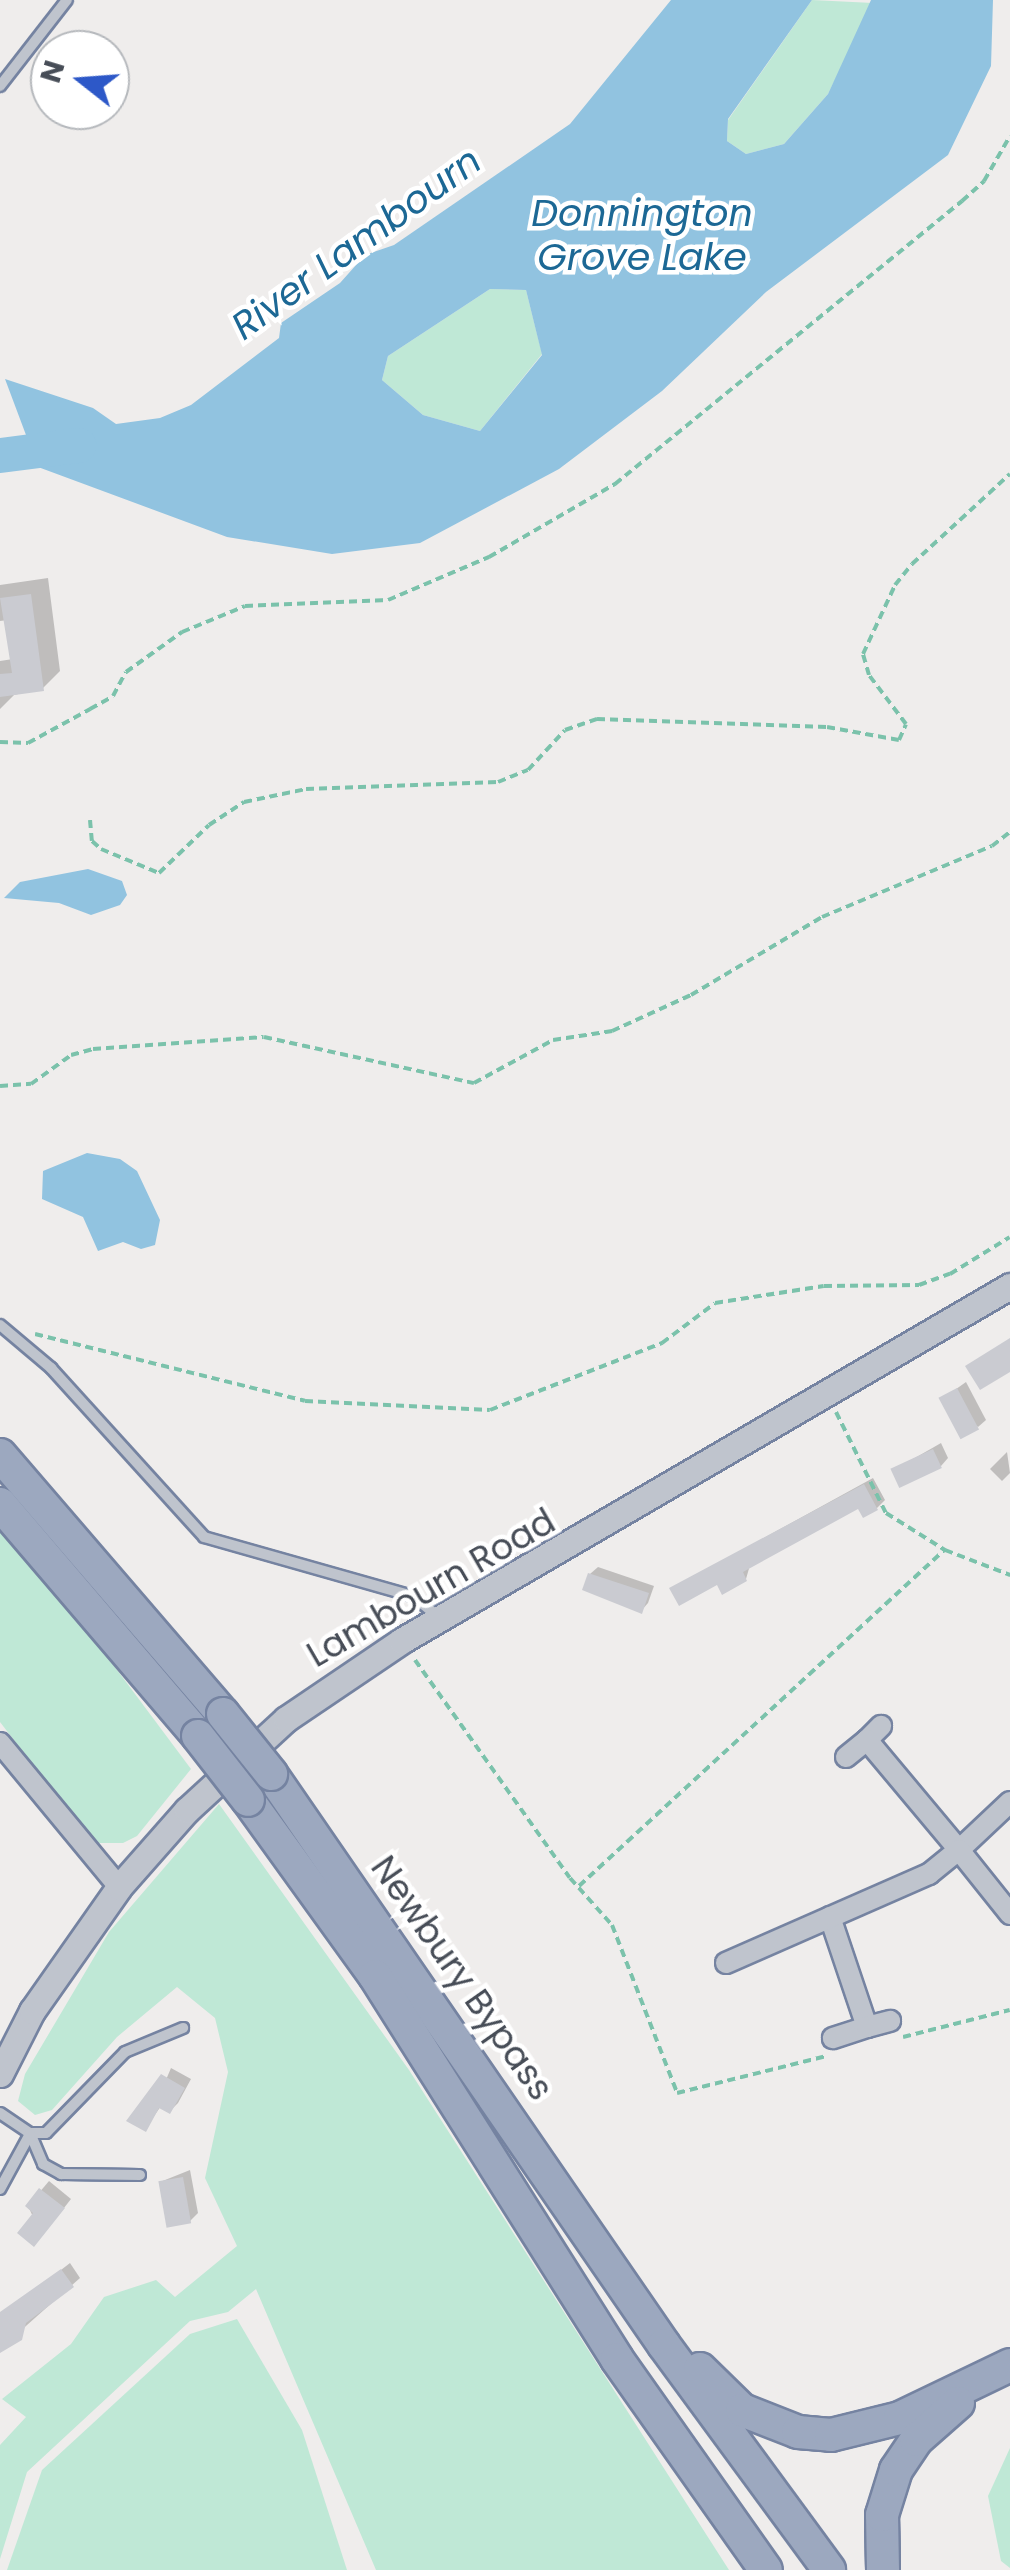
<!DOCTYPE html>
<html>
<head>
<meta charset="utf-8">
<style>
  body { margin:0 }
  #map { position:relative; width:1010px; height:2570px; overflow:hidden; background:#efedec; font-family:Poppins,sans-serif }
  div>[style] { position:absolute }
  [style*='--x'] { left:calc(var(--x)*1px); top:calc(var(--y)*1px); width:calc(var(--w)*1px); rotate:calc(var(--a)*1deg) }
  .green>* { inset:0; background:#bfe8d6 }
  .water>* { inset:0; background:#91c3e0 }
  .shadow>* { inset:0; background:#0003 }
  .river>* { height:35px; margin:-17.5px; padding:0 17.5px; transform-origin:17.5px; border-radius:17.5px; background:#91c3e0 }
  .building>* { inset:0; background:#cacbd1; transform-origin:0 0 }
  .path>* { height:4px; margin-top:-2px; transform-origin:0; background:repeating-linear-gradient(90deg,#7bc2ab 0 8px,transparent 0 13px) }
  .roads { filter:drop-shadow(2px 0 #7583a1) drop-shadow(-2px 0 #7583a1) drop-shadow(0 2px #7583a1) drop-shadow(0 -2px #7583a1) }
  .service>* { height:10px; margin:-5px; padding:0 5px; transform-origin:5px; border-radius:5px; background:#bfc4cd }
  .minor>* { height:20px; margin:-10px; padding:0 10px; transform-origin:10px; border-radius:10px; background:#bfc4cd }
  .tertiary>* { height:25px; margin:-12.5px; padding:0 12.5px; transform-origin:12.5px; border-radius:12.5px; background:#bfc4cd }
  .trunk>* { height:32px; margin:-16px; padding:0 16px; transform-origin:16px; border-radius:16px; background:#9ca8bf }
  .bridges { filter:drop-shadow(2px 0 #7583a1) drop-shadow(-2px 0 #7583a1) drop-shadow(0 2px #7583a1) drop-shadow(0 -2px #7583a1) }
  .trunk-bridge>* { height:32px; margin:-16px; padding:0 16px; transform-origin:16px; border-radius:16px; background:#9ca8bf }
  span { translate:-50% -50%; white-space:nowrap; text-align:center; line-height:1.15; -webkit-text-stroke:9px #fff; paint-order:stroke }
  .street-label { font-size:35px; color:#474d57 }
  .water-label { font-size:38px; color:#1c6895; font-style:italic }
  .north { position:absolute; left:30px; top:30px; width:100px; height:100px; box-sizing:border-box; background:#fff; border:2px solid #b5b8bc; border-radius:50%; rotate:287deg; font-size:28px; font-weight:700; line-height:40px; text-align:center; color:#474d57 }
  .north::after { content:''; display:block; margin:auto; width:35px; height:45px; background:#2d58c8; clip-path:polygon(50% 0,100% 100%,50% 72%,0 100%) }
</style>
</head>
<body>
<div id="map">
  <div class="green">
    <div style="clip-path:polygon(812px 0,873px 3px,828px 94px,784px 144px,746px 154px,727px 141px,728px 120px)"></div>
    <div style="clip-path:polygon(490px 289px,526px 290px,542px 354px,480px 431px,423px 415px,382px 380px,388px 356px)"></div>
    <div style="clip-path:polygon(0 1532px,82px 1623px,191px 1769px,137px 1836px,123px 1843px,93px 1843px,0 1722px)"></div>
    <div style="clip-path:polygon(219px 1804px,409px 2070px,729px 2570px,376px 2570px,256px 2289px,228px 2312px,190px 2321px,27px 2472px,0 2559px,0 2445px,26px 2417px,2px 2399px,71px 2344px,104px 2297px,156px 2280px,175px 2297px,237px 2246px,205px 2178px,228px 2072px,215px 2018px,177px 1987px,117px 2037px,52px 2110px,35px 2115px,18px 2101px,25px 2074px,109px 1932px)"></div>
    <div style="clip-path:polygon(237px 2319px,302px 2430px,347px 2570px,7px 2570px,42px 2470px,190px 2334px)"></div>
    <div style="clip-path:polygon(1010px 2448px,1010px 2568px,1001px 2561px,988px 2496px)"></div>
  </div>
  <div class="water">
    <div style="clip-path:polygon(evenodd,671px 0,812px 0,728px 119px,727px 141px,746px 154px,784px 144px,828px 94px,871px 0,993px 0,991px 66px,948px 155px,766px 292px,662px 391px,559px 469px,420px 543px,332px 554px,227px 537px,38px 467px,5px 379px,93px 408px,116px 424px,160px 418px,191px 405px,279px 338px,281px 323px,340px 283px,365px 255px,394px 245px,570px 124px,671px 0,490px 289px,526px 290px,542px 355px,480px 431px,423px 415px,382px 380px,388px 356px,490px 289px)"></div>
    <div style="clip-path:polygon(88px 869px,122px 881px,127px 895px,120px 905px,91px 915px,59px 903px,4px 898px,20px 882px)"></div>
    <div style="clip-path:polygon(87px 1153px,120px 1159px,137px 1171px,160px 1220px,155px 1245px,141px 1249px,123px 1242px,98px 1251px,83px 1217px,42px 1199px,43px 1171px)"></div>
  </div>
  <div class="shadow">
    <div style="clip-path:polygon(48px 578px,60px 671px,43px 688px,14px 695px,0 709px,0 661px,13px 659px,8px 620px,0 621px,0 585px)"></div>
    <div style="clip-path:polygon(966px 1382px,986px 1420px,978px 1427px,942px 1399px)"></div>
    <div style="clip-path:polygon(941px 1443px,948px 1458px,941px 1466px,894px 1470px)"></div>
    <div style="clip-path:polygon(1007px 1452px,1010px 1473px,1002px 1481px,990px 1469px)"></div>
    <div style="clip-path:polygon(873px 1478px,885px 1500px,877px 1508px,864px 1515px,859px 1506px,750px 1565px,746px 1579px,673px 1588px)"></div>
    <div style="clip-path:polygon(598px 1567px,654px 1586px,648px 1603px,641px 1611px,590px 1574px)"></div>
    <div style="clip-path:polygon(171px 2068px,191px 2079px,178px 2103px,170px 2111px,161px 2106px,145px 2129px)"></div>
    <div style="clip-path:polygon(190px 2170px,198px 2213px,190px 2221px,160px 2182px)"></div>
    <div style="clip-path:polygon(49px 2181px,71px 2199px,42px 2236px,28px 2206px)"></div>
    <div style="clip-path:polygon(70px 2263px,80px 2278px,0 2349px,0 2317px)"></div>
  </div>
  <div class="river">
    <div style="--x:0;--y:455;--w:79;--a:-7.3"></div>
  </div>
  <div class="building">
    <div style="clip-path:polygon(31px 594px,44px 691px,0 697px,0 674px,12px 673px,0 598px)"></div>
    <div style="clip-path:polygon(1010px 1338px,1010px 1372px,980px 1390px,965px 1366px)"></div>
    <div style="left:957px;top:1388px;width:47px;height:21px;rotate:62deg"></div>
    <div style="left:933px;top:1449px;width:21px;height:47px;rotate:65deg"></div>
    <div style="clip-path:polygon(864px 1484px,878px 1510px,863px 1518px,858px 1509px,743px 1572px,747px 1581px,722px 1595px,717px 1585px,679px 1606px,669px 1588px)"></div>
    <div style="clip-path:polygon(588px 1573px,649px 1593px,642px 1614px,582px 1590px)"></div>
    <div style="clip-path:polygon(161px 2074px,185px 2088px,170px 2114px,159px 2108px,146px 2132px,126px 2121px)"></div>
    <div style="left:183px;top:2177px;width:47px;height:25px;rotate:80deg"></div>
    <div style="clip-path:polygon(39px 2188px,65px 2208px,34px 2247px,17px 2233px,33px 2213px,25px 2206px)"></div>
    <div style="clip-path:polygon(61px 2269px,74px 2287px,26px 2323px,22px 2340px,0 2353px,0 2312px)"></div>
  </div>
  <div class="path">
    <div style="--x:0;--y:742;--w:28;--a:2"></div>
    <div style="--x:28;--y:743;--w:71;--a:-28.7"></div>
    <div style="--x:90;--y:709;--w:26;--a:-29"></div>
    <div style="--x:113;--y:696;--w:27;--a:-62"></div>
    <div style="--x:126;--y:672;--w:69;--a:-35.5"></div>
    <div style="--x:182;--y:632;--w:68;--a:-22.4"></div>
    <div style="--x:245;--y:606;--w:143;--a:-2.4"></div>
    <div style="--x:388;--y:600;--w:110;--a:-23.1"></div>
    <div style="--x:489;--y:557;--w:146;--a:-30.1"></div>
    <div style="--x:615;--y:484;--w:448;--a:-39.2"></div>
    <div style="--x:962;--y:201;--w:30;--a:-42"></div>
    <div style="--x:984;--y:181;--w:52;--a:-60"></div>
    <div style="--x:90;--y:820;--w:21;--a:85"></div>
    <div style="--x:92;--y:841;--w:12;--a:42"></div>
    <div style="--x:101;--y:849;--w:63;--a:22.5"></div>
    <div style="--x:159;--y:873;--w:69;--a:-43.8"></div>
    <div style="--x:209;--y:825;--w:42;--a:-33.3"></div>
    <div style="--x:244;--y:802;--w:63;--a:-11.8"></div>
    <div style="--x:306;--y:789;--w:192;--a:-2.1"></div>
    <div style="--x:498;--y:782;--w:32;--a:-22"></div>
    <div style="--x:528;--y:770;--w:54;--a:-47.2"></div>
    <div style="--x:565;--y:730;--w:34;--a:-19"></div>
    <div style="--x:597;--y:719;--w:230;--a:2"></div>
    <div style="--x:827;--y:727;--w:73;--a:10.2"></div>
    <div style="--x:899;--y:740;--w:17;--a:-66"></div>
    <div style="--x:906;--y:724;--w:61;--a:-127.1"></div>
    <div style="--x:869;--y:675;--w:22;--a:-106"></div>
    <div style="--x:863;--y:654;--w:76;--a:-65.1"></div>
    <div style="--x:895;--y:585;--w:27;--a:-51"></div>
    <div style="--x:912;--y:564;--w:133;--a:-42.6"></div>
    <div style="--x:0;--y:1086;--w:31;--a:-4"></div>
    <div style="--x:31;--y:1084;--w:49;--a:-35.9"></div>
    <div style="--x:71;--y:1055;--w:23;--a:-15"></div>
    <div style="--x:93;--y:1049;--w:171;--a:-4"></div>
    <div style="--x:264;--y:1037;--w:215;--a:12.4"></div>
    <div style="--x:474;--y:1083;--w:90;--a:-28.6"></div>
    <div style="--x:553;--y:1040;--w:60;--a:-8.7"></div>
    <div style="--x:612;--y:1031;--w:87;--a:-24.5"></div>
    <div style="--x:691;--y:995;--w:152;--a:-30.8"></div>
    <div style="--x:822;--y:917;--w:184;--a:-22.7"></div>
    <div style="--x:992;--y:846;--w:23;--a:-38"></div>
    <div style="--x:35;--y:1334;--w:278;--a:13.9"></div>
    <div style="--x:305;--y:1401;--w:185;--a:2.8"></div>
    <div style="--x:490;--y:1410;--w:185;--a:-21.3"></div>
    <div style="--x:662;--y:1343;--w:66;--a:-37"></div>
    <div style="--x:715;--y:1303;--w:110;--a:-8.9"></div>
    <div style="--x:824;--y:1286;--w:95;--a:-0.6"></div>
    <div style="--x:919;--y:1285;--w:33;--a:-20"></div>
    <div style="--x:950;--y:1274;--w:70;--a:-31.7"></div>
    <div style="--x:836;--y:1412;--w:113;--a:63.7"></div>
    <div style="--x:886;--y:1513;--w:70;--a:32.1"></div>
    <div style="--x:945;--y:1550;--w:70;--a:21"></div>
    <div style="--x:415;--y:1660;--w:267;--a:54.6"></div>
    <div style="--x:570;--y:1878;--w:63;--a:48.2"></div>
    <div style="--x:612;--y:1925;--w:180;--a:68.8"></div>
    <div style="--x:677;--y:2093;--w:154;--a:-13.9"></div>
    <div style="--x:579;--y:1886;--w:497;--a:-42.6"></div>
    <div style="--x:903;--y:2037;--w:110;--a:-14.2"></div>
  </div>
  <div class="roads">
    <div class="service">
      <div style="--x:0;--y:86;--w:109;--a:-52.1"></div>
      <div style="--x:0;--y:1325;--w:67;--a:40.1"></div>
      <div style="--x:51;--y:1368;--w:228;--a:47.8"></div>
      <div style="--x:204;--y:1537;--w:217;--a:15.8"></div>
      <div style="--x:413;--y:1596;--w:33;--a:39"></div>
      <div style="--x:0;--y:2113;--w:36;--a:34"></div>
      <div style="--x:30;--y:2133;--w:16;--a:0"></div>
      <div style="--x:46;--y:2133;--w:113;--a:-45.7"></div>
      <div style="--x:125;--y:2052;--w:63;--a:-22.5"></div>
      <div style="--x:30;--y:2133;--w:34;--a:67"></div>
      <div style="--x:43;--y:2164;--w:21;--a:29"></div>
      <div style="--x:61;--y:2174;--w:79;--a:0.7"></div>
      <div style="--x:0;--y:2189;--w:63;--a:-61.4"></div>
    </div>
    <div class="minor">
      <div style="--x:867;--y:1740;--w:20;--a:-45"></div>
      <div style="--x:0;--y:1743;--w:187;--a:50.4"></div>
      <div style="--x:846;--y:1757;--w:27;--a:-39"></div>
      <div style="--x:867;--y:1740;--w:143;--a:50.1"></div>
      <div style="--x:959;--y:1850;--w:70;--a:-43.3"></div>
      <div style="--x:830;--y:1917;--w:116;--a:71.4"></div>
      <div style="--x:867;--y:2027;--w:36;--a:162"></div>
      <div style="--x:726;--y:1963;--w:222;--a:-23.7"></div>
      <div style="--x:929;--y:1874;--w:38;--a:-39"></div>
      <div style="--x:959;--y:1850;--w:82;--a:51.4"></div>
      <div style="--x:867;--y:2027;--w:24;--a:-15"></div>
    </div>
    <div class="tertiary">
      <div style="--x:0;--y:2074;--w:71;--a:-63.1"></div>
      <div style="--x:32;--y:2011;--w:151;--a:-54.9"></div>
      <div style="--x:119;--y:1887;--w:103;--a:-48.6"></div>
      <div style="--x:187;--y:1810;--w:134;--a:-42.6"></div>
      <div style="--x:286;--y:1719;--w:139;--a:-34.1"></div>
      <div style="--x:401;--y:1641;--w:705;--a:-30.24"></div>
    </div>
    <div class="trunk">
      <div style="--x:0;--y:1455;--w:342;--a:49.3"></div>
      <div style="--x:0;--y:1504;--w:305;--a:49.5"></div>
      <div style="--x:271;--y:1774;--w:693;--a:55.46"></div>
      <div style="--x:664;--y:2345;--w:279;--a:53.7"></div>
      <div style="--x:248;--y:1800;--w:217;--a:54.2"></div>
      <div style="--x:375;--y:1976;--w:453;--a:57.7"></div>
      <div style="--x:617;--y:2359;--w:258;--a:54.8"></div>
      <div style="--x:700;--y:2369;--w:59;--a:44.3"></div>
      <div style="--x:742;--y:2410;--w:60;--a:21.4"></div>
      <div style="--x:798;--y:2432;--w:33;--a:5"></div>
      <div style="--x:831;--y:2435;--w:71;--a:-13.8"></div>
      <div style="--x:900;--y:2418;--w:122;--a:-25.7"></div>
      <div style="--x:883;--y:2570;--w:55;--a:-91"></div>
      <div style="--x:882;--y:2515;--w:47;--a:-72.7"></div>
      <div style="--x:896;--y:2470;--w:36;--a:-56"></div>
      <div style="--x:916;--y:2440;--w:56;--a:-41.4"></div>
    </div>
  </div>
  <div class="bridges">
    <div class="trunk-bridge">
      <div style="--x:223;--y:1714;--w:77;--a:51.3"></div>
      <div style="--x:198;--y:1736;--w:81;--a:52"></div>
    </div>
  </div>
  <div class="street-label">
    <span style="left:431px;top:1588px;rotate:-30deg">Lambourn Road</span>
    <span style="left:462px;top:1978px;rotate:55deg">Newbury Bypass</span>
  </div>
  <div class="water-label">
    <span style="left:642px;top:235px">Donnington<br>Grove Lake</span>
    <span style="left:356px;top:243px;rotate:-36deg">River Lambourn</span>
  </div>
  <div class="north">N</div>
</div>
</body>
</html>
